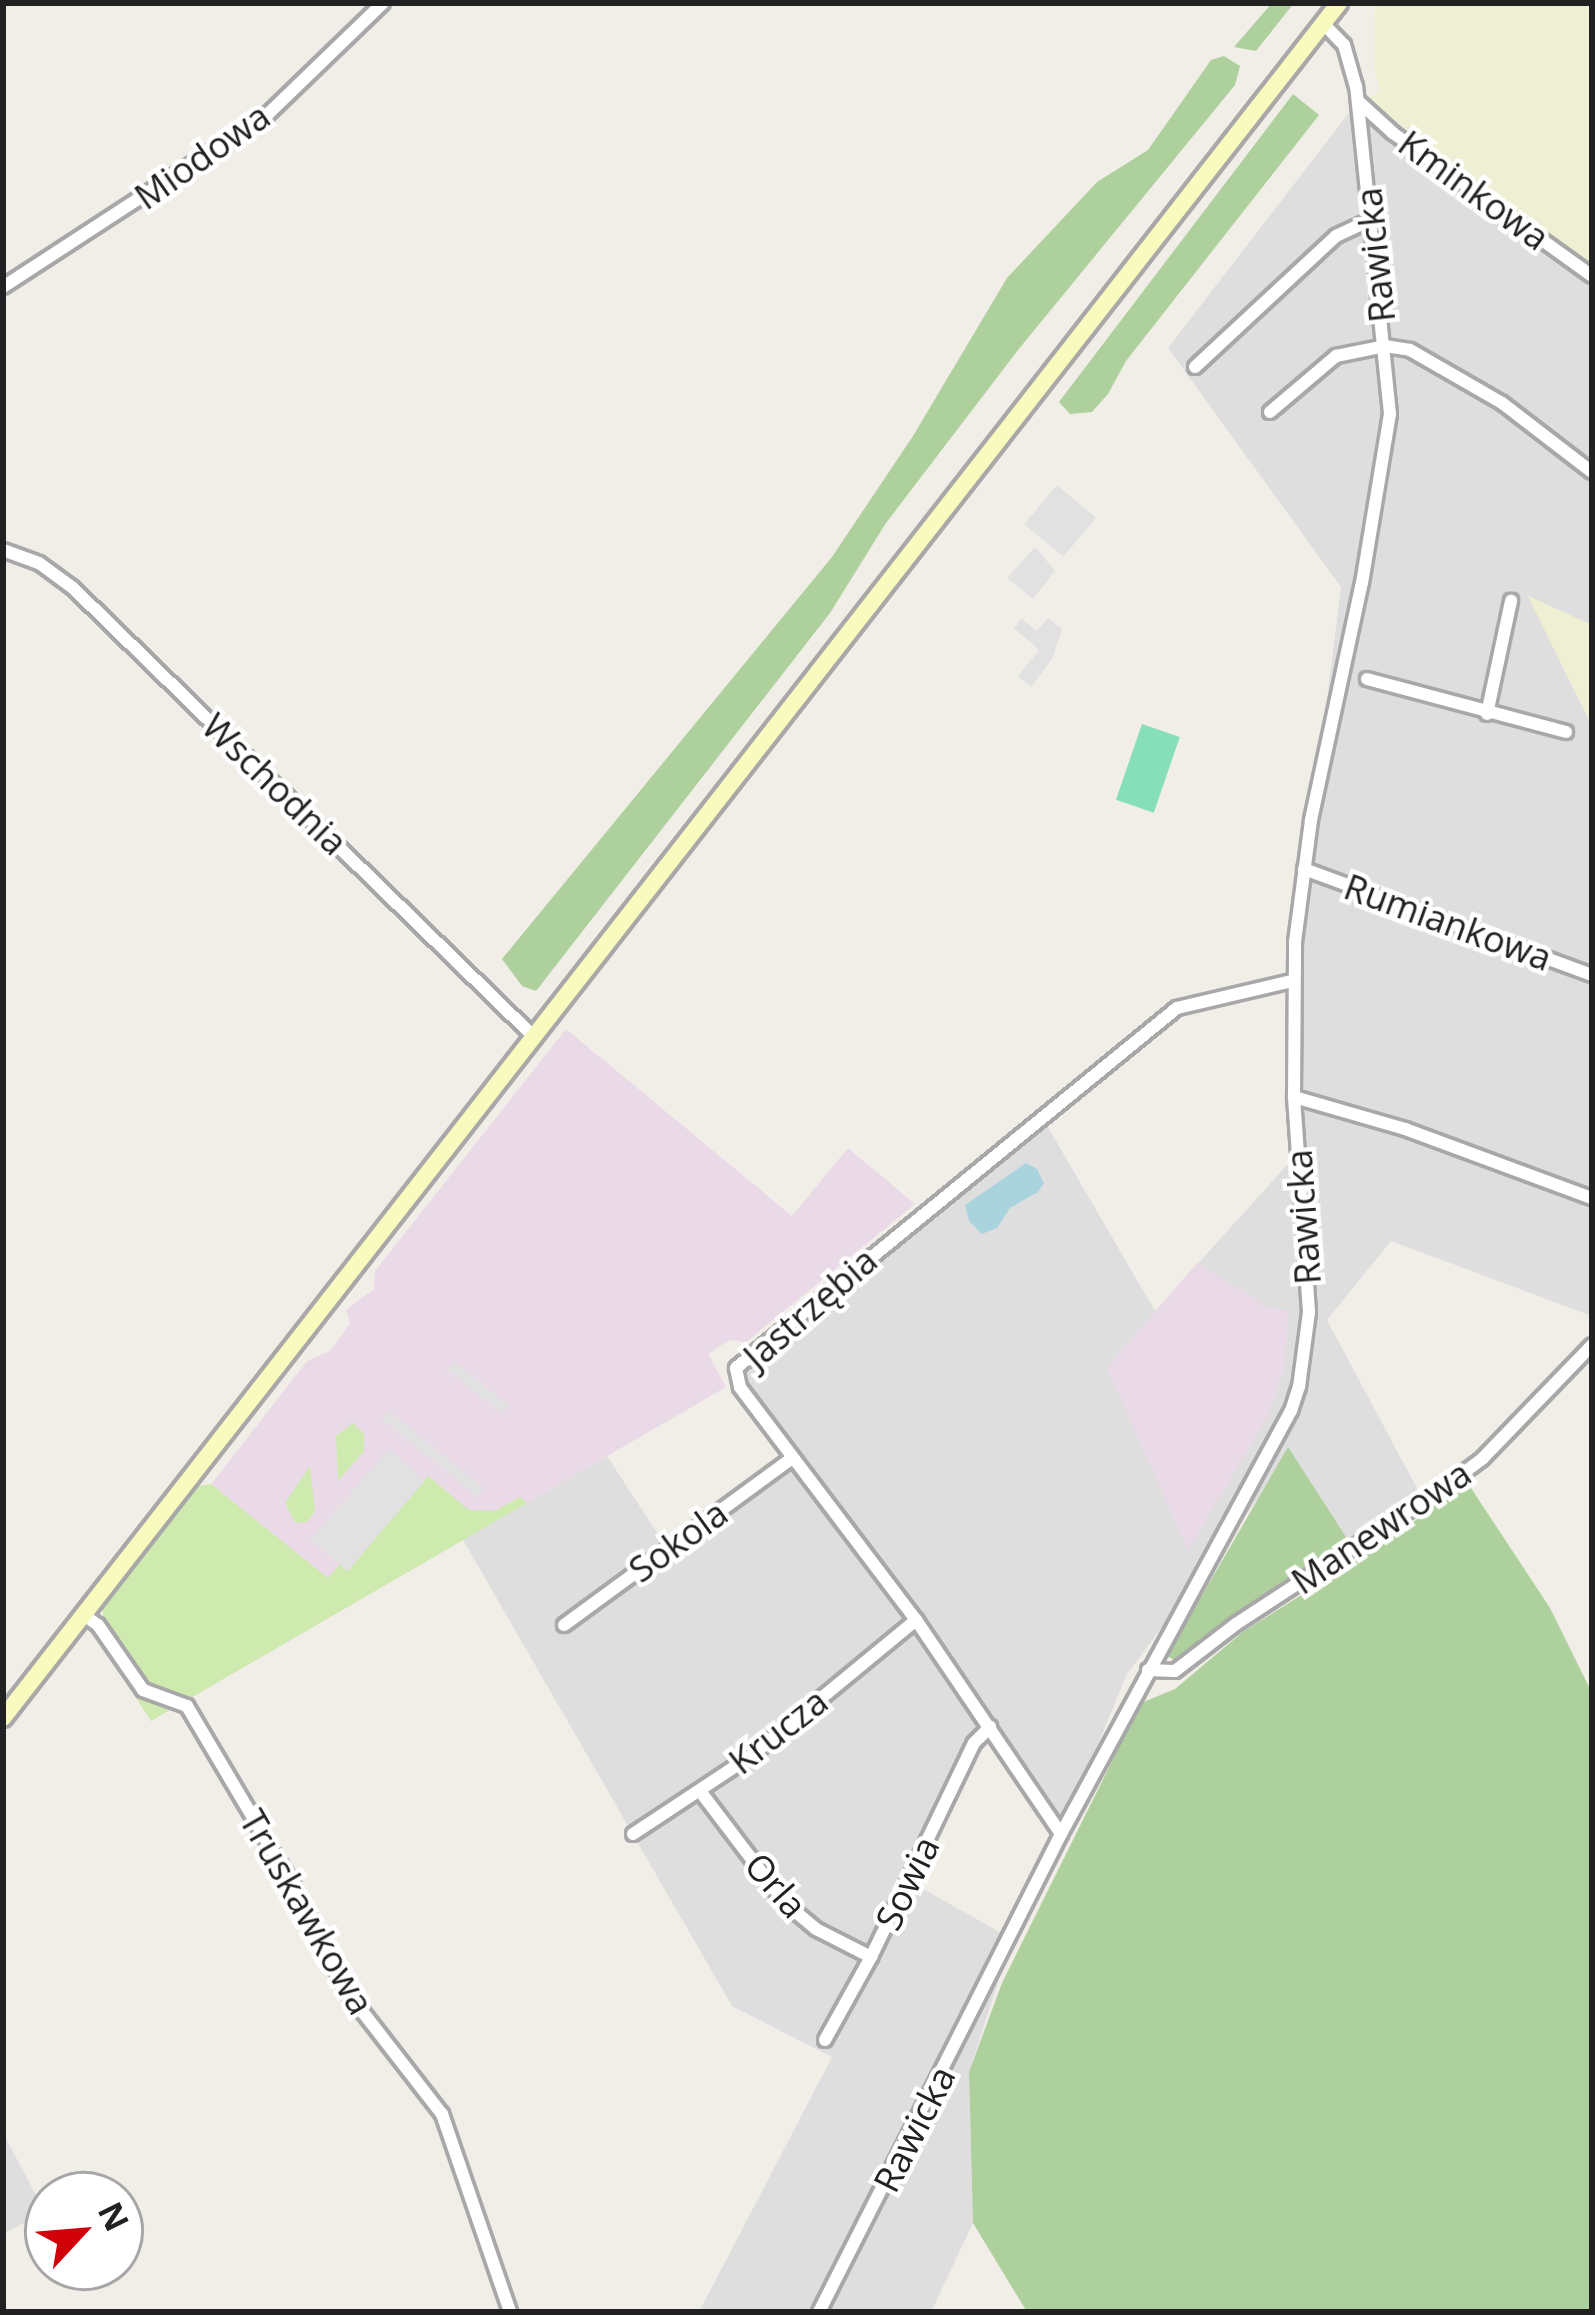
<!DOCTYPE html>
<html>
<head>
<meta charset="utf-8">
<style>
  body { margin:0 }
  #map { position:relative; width:1595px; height:2315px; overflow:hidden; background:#f1eee8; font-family:"Open Sans",sans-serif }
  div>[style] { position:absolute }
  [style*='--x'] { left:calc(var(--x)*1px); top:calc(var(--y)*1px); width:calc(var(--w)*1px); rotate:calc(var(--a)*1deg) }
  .residential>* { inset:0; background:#dfdede }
  .industrial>* { inset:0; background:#eadae8 }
  .farmland>* { inset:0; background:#eeefd3 }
  .grass>* { inset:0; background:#ceeaae }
  .forest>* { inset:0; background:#aed09d }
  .pitch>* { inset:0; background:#87dfba; transform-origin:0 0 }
  .parking>* { inset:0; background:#e1e1e1; transform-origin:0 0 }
  .water>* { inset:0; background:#a9d4de }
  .roads { filter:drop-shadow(3px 0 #a8a8a8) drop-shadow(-3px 0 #a8a8a8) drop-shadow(0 3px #a8a8a8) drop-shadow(0 -3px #a8a8a8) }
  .minor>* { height:12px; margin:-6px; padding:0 6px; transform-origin:6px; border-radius:6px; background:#fff }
  .secondary>* { height:16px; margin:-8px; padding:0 8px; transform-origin:8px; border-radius:8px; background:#f9fabd }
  span { translate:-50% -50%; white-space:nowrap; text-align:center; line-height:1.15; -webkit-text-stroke:9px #fff; paint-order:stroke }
  .street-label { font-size:36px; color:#212121 }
  .frame { position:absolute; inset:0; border:6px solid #212121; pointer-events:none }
  .north { position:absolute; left:24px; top:2171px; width:120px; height:120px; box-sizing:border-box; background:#fff; border:3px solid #a6a6a6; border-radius:50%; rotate:64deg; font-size:33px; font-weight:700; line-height:48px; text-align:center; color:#212121 }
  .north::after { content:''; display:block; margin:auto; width:42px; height:54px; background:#d10109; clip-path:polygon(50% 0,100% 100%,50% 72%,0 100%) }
</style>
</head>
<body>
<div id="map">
  <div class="residential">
    <div style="clip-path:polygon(1358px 101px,1592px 272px,1592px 625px,1529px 598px,1592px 726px,1592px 1316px,1391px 1241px,1327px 1320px,1420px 1494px,1341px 1548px,1290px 1456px,1127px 1674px,1061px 1834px,991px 1728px,974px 1743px,909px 1881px,1012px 1939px,969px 2072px,973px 2223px,931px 2312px,699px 2312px,832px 2057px,732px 2006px,463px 1540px,607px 1456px,667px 1548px,792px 1458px,737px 1375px,1042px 1117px,1155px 1311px,1297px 1154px,1292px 981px,1341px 587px,1168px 348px)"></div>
    <div style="clip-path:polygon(3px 2133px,45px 2212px,3px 2234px)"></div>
  </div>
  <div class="industrial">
    <div style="clip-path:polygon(566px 1029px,792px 1216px,848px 1148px,915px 1204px,746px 1342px,729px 1340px,708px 1354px,726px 1387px,151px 1721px,103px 1647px,104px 1622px,307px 1361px,330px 1351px,350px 1324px,346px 1310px,374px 1289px,375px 1271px)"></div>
    <div style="clip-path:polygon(1197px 1263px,1269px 1308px,1289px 1311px,1283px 1372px,1268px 1416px,1188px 1550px,1107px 1368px)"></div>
  </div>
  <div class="farmland">
    <div style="clip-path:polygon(1375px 3px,1592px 3px,1592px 267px,1366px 99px,1380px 92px,1374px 65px)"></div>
    <div style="clip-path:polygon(1528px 596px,1592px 625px,1592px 726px)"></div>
  </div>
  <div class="grass">
    <div style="clip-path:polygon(353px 1423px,364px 1434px,364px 1451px,338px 1481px,336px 1436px)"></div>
    <div style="clip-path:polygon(310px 1466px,315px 1511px,307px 1522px,295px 1523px,285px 1503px)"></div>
    <div style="clip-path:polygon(428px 1476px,469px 1510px,495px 1511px,520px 1497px,527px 1503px,151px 1721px,103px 1647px,103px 1599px,193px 1487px,211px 1484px,328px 1578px,340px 1564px,348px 1571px)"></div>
  </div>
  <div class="forest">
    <div style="clip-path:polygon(1272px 3px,1294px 3px,1256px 51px,1234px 47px)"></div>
    <div style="clip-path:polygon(1224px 56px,1240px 66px,1235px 85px,1018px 350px,886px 523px,830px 613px,536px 991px,522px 986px,502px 959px,832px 557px,913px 436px,1007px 278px,1097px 182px,1148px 150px,1211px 60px)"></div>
    <div style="clip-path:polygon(1293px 94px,1319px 115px,1126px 361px,1108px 394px,1092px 412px,1070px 414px,1059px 402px)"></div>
    <div style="clip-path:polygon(1288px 1447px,1346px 1537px,1334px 1552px,1227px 1622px,1178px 1662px,1167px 1656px)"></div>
    <div style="clip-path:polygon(1467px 1482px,1550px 1608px,1592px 1693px,1592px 2312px,1027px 2312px,973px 2223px,969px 2072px,1002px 1983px,1141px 1703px,1175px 1689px,1244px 1631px,1389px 1540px)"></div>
  </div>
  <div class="pitch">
    <div style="left:1142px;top:724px;width:40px;height:80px;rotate:19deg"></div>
  </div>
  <div class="parking">
    <div style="left:1057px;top:485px;width:51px;height:51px;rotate:40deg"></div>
    <div style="clip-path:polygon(1035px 547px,1055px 571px,1033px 599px,1007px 578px)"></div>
    <div style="clip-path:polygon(1022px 618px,1036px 631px,1048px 618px,1062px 629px,1052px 659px,1031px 687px,1018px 676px,1039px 650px,1014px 628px)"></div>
    <div style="left:454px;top:1361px;width:71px;height:11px;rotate:39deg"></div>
    <div style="left:389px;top:1411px;width:123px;height:11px;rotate:39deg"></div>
    <div style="left:389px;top:1449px;width:48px;height:120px;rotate:41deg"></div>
  </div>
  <div class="water">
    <div style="clip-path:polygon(1026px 1163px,1037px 1169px,1044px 1183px,1038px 1192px,1010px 1208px,997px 1228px,982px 1234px,969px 1221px,965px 1205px)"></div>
  </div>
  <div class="roads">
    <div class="minor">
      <div style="--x:1358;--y:101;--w:47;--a:42.4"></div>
      <div style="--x:1393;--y:133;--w:245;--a:35.7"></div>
      <div style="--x:3;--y:287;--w:315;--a:-33.1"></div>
      <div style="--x:267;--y:115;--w:161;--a:-44"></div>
      <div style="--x:1195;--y:367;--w:192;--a:-42.9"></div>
      <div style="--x:1336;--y:236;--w:38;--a:-25"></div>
      <div style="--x:1270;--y:412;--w:87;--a:-40.3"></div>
      <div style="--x:1336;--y:356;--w:50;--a:-11.5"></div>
      <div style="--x:1385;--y:346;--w:25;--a:9"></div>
      <div style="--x:1410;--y:350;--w:106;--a:29.9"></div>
      <div style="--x:1502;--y:403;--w:113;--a:37.5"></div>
      <div style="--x:3;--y:550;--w:38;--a:20"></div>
      <div style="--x:39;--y:563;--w:42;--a:36.3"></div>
      <div style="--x:73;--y:588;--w:644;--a:44.24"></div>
      <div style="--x:1367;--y:679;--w:206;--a:14.9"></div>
      <div style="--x:1487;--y:714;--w:116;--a:-78"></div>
      <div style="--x:1304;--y:869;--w:307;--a:20.2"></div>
      <div style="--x:1294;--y:1097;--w:116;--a:16.1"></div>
      <div style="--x:1405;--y:1129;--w:199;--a:20.3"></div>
      <div style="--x:84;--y:1615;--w:17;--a:36"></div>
      <div style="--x:98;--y:1625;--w:79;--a:55.3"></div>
      <div style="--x:143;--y:1690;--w:47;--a:20"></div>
      <div style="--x:187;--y:1706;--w:210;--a:59.4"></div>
      <div style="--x:294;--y:1887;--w:119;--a:63"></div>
      <div style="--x:348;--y:1993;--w:153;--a:52.2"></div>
      <div style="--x:442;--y:2114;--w:209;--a:71"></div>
      <div style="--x:564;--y:1625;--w:283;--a:-36.2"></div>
      <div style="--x:1148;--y:1670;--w:27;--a:2"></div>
      <div style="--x:1175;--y:1671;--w:77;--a:-37.6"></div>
      <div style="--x:1236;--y:1624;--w:246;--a:-33.2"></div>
      <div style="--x:1442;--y:1489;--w:50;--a:-36.9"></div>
      <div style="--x:1482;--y:1459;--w:158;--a:-46"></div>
      <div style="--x:700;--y:1791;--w:141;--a:52.8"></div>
      <div style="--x:785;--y:1903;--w:40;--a:40"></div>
      <div style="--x:816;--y:1929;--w:62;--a:27"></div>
      <div style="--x:633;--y:1834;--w:141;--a:-33.5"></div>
      <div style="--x:751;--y:1756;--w:214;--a:-39.5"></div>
      <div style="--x:1061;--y:1834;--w:258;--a:-124.1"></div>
      <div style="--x:916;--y:1620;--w:292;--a:-127.1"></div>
      <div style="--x:740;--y:1387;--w:19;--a:-102"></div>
      <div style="--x:736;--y:1368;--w:569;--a:-39.23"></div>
      <div style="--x:1177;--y:1008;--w:118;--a:-13.2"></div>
      <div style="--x:825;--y:2040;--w:95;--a:-61"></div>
      <div style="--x:871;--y:1957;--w:237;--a:-64.3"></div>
      <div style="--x:974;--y:1743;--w:23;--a:-45"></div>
      <div style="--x:819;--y:2312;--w:536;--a:-63.15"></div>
      <div style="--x:1061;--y:1834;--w:481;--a:-61.5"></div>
      <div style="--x:1291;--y:1411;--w:25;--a:-72"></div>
      <div style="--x:1299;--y:1387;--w:76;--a:-82.4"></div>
      <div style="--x:1309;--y:1312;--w:216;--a:-94"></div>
      <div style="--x:1294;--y:1097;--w:155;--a:-89.6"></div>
      <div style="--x:1295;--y:942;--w:123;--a:-82.5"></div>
      <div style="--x:1311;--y:820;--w:242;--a:-77.9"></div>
      <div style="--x:1362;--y:583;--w:171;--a:-80.6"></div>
      <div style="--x:1390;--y:414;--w:329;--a:-95.9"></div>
      <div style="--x:1356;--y:87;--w:44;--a:-105.9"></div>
      <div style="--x:1344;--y:45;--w:29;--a:-134"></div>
    </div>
    <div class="secondary">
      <div style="--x:3;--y:1718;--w:2174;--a:-52.08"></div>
    </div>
  </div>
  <div class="street-label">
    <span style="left:202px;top:156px;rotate:-35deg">Miodowa</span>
    <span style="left:1474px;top:190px;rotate:36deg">Kminkowa</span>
    <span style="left:1375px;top:255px;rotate:-96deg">Rawicka</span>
    <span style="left:275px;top:784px;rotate:44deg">Wschodnia</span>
    <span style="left:1448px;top:922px;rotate:20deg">Rumiankowa</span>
    <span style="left:1303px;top:1217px;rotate:-94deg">Rawicka</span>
    <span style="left:810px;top:1308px;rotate:-41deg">Jastrzębia</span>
    <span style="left:1381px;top:1527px;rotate:-34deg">Manewrowa</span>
    <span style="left:678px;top:1541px;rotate:-36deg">Sokola</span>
    <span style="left:778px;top:1731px;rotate:-38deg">Krucza</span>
    <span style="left:907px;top:1883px;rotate:-64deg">Sowia</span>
    <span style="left:776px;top:1885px;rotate:49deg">Orla</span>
    <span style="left:307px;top:1912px;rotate:60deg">Truskawkowa</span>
    <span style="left:914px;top:2129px;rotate:-63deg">Rawicka</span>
  </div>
  <div class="frame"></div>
  <div class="north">N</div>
</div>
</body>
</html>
